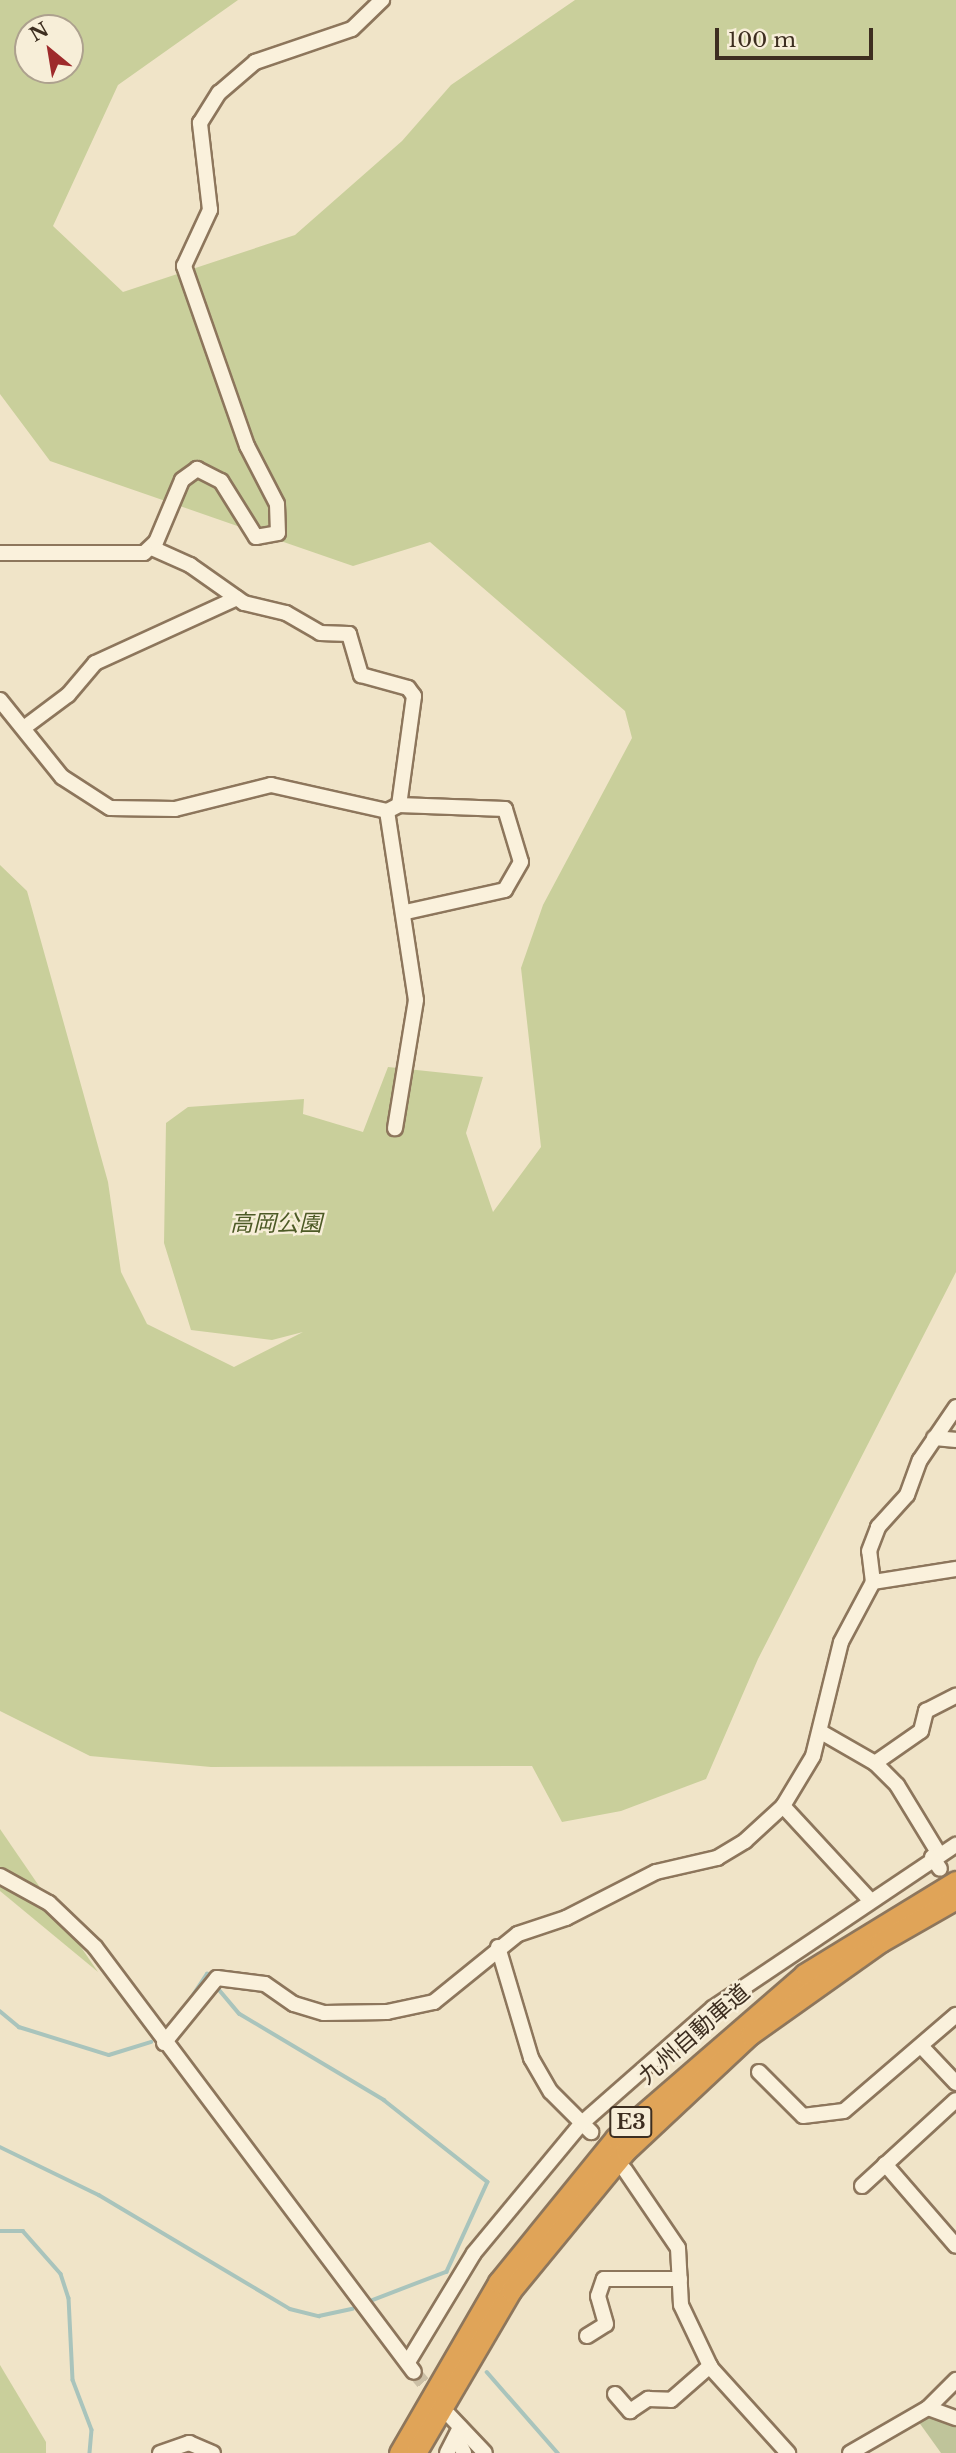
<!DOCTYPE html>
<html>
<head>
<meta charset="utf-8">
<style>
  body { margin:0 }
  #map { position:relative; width:956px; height:2453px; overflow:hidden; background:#f0e4c8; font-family:"Libre Baskerville","Noto Sans JP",serif }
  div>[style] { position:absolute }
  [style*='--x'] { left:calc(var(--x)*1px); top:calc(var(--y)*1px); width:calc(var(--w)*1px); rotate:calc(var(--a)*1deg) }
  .green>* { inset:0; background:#c9cf9b }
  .cemetery>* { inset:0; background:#bfc49a }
  .stream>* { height:3.5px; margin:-1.75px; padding:0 1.75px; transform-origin:1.75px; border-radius:1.75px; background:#a9c4bc }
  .minor-tunnel>* { height:14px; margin-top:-7px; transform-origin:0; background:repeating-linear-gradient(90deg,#ccc0a6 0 14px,transparent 0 21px) }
  .roads { filter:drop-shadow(2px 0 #8d765c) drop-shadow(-2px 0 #8d765c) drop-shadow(0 2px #8d765c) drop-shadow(0 -2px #8d765c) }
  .minor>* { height:14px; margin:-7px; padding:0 7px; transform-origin:7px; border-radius:7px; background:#faf1dc }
  .highway>* { height:19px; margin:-9.5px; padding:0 9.5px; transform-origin:9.5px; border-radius:9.5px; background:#e0a458 }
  span { translate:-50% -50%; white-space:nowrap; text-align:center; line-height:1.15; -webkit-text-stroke:5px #f7eed8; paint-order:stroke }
  .shield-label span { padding:2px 5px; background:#f7eed8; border:2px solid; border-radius:5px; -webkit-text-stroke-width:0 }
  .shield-label { font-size:21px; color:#3d2e20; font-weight:700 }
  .park-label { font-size:23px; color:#4d5a26; font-style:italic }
  .street-label { font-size:23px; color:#3d2e20 }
  .north { position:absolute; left:14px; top:14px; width:70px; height:70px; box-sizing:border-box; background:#f7eed8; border:2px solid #ada18e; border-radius:50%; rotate:330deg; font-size:19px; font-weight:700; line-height:28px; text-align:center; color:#3d2e20 }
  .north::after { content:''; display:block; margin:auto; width:24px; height:32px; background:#9e2a2b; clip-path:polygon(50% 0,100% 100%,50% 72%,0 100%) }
  .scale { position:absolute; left:715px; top:28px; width:158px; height:32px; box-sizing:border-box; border:4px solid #3d2e20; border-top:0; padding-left:9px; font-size:21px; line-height:24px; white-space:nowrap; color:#3d2e20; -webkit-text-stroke:5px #f7eed8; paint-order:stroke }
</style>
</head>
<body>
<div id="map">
  <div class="green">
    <div style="clip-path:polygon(evenodd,0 0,238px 0,118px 85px,53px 226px,123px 292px,295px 235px,402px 141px,451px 85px,575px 0,956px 0,956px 1272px,758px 1659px,706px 1779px,621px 1811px,562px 1822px,532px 1766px,211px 1767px,90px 1756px,0 1711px,0 865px,27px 891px,108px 1182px,121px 1272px,147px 1324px,234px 1367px,303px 1332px,272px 1340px,191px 1330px,164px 1243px,166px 1123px,188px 1107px,304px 1099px,303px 1114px,363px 1132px,388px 1067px,483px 1077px,466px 1133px,493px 1212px,541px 1147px,521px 968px,543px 905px,632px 738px,625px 711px,430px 542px,353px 566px,50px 461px,0 394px,0 0,28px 28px,70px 28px,70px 70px,28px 70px,28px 28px)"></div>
    <div style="clip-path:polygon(0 1829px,98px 1972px,0 1891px)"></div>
    <div style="clip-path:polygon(0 2365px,46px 2442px,46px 2453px,0 2453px)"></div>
  </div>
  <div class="cemetery">
    <div style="clip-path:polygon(930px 2414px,956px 2426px,956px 2453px,941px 2453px,918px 2421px)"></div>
  </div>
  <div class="stream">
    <div style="--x:477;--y:1959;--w:24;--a:-42"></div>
    <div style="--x:217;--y:1987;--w:35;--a:50"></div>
    <div style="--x:240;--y:2014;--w:168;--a:30.8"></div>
    <div style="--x:384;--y:2100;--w:132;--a:38.3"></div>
    <div style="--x:488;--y:2182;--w:99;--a:114.5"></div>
    <div style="--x:447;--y:2272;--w:84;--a:159"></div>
    <div style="--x:184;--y:2009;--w:42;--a:-56.7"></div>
    <div style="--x:207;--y:1974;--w:23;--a:-2"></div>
    <div style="--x:0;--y:2011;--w:25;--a:40"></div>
    <div style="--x:19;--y:2027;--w:94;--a:17.3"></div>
    <div style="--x:109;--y:2055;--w:44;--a:-17.2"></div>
    <div style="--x:0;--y:2147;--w:110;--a:25.9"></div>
    <div style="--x:99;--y:2195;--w:222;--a:30.8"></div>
    <div style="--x:290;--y:2309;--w:30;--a:14"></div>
    <div style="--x:319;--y:2316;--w:34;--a:-12"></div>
    <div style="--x:0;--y:2231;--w:23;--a:0"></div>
    <div style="--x:23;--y:2231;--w:57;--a:48.5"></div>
    <div style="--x:61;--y:2274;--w:25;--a:72"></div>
    <div style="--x:69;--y:2298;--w:82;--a:87.2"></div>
    <div style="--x:73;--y:2380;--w:53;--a:69.2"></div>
    <div style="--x:92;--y:2430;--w:23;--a:95"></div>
    <div style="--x:487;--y:2372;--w:108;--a:48.8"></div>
  </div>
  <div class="minor-tunnel">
    <div style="--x:414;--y:2372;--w:38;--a:50"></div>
  </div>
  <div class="roads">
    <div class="minor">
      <div style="--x:152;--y:548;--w:42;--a:24.1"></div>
      <div style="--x:190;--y:565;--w:66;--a:35.1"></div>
      <div style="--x:244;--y:603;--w:43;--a:13.4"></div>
      <div style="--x:286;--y:613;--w:39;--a:30"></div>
      <div style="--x:320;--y:633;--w:29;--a:2"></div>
      <div style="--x:349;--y:634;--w:43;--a:73.7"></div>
      <div style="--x:361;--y:675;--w:49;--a:15.5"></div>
      <div style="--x:408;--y:688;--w:10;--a:53"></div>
      <div style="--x:414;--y:696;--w:110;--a:97.8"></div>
      <div style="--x:399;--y:805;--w:13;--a:153"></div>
      <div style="--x:0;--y:553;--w:144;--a:0"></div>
      <div style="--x:144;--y:553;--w:16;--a:-43"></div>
      <div style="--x:156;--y:542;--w:67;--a:-67.2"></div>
      <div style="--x:182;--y:480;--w:19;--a:-36"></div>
      <div style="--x:197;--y:469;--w:27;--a:27"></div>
      <div style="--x:221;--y:481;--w:66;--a:58"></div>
      <div style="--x:256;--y:537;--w:22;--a:-10"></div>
      <div style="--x:278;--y:533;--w:29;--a:-92"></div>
      <div style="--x:277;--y:504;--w:65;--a:-117.3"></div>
      <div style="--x:247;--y:446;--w:191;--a:-109.3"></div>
      <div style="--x:184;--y:266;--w:62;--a:-65.1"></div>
      <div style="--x:210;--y:210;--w:88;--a:-96.6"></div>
      <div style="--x:200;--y:123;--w:36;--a:-58"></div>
      <div style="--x:219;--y:93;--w:48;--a:-40.7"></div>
      <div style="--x:255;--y:62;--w:102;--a:-18.8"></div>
      <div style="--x:352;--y:29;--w:42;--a:-44"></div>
      <div style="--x:0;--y:700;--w:99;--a:51.2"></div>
      <div style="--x:62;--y:777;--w:57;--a:32.9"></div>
      <div style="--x:110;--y:808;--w:65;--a:0.9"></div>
      <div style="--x:175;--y:809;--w:99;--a:-14"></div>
      <div style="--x:271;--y:785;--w:119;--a:12.6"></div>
      <div style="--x:387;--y:811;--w:191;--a:81.3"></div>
      <div style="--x:416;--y:1000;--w:130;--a:99.3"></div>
      <div style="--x:25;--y:727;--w:54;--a:-36.7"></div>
      <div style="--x:68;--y:695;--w:42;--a:-49.8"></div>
      <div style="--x:95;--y:663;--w:156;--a:-24.6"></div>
      <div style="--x:399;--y:805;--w:106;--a:2.2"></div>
      <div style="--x:505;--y:809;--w:55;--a:73.2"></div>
      <div style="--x:521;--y:862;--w:32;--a:120"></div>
      <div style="--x:505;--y:890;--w:101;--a:167.5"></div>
      <div style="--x:934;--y:1438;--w:22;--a:5"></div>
      <div style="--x:873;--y:1582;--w:84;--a:-8.9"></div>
      <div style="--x:821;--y:1732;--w:62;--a:29.9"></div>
      <div style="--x:875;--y:1763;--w:56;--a:-34.8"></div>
      <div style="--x:921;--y:1731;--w:21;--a:-76"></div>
      <div style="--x:926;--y:1711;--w:34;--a:-27"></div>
      <div style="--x:875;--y:1763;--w:31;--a:45"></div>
      <div style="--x:897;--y:1785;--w:81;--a:58.7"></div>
      <div style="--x:783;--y:1806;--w:129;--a:47.2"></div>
      <div style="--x:932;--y:1857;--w:14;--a:56"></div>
      <div style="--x:0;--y:1876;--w:56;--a:28.9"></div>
      <div style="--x:49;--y:1903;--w:64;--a:43.7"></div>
      <div style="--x:95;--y:1947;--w:531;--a:53.11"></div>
      <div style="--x:498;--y:1947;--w:116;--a:73.4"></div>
      <div style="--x:531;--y:2058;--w:39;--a:60"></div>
      <div style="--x:551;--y:2092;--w:57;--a:45"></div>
      <div style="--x:164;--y:2043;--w:84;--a:-50.8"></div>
      <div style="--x:217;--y:1978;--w:48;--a:7.1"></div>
      <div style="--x:265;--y:1984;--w:35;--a:35"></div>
      <div style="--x:294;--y:2004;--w:31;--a:17"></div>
      <div style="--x:324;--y:2013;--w:63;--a:-0.9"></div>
      <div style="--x:387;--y:2012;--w:48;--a:-12"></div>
      <div style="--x:434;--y:2002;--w:108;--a:-39"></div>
      <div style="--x:518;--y:1934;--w:51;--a:-18.4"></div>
      <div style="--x:566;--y:1918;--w:101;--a:-27.1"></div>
      <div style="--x:656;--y:1872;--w:63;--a:-12.9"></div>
      <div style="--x:717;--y:1858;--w:33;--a:-31"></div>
      <div style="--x:745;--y:1841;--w:52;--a:-42.6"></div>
      <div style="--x:783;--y:1806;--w:58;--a:-59"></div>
      <div style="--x:813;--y:1756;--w:117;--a:-76.2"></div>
      <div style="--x:841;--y:1642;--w:68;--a:-61.9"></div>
      <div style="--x:873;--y:1582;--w:31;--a:-97"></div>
      <div style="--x:869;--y:1551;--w:26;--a:-69"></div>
      <div style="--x:878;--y:1527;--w:43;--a:-47.8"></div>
      <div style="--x:907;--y:1495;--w:37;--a:-70"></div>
      <div style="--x:920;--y:1460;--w:64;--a:-55.8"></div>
      <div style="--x:921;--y:2046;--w:51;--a:46.6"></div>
      <div style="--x:759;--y:2072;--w:62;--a:45"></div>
      <div style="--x:803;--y:2116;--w:41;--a:-7"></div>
      <div style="--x:844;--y:2111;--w:148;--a:-40.6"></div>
      <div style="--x:885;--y:2164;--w:108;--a:49.1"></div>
      <div style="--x:625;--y:2170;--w:94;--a:55.8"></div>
      <div style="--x:678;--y:2248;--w:57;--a:87"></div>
      <div style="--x:681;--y:2305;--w:70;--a:64.5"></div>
      <div style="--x:711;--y:2368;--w:115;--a:47.8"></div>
      <div style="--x:862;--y:2186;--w:127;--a:-42.5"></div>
      <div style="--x:587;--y:2336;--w:22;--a:-32"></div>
      <div style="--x:606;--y:2324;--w:29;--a:-106"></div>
      <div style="--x:598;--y:2296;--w:18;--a:-71"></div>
      <div style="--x:604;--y:2279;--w:76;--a:0"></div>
      <div style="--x:408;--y:2362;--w:127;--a:-58.8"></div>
      <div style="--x:474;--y:2253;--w:169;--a:-50.3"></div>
      <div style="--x:582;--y:2123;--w:174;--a:-41.3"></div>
      <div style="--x:713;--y:2008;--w:293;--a:-33.9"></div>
      <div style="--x:615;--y:2394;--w:23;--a:49"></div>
      <div style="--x:630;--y:2411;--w:22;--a:-34"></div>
      <div style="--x:648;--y:2399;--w:23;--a:2"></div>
      <div style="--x:671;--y:2400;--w:52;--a:-41.1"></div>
      <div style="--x:928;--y:2408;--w:30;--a:20"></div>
      <div style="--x:449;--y:2415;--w:52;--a:46.5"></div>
      <div style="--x:456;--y:2437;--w:18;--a:63"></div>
      <div style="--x:160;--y:2453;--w:31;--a:-19"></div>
      <div style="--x:189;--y:2443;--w:26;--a:23"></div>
      <div style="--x:447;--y:2453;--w:29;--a:-63"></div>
      <div style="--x:850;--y:2453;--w:90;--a:-30"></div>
      <div style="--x:928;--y:2408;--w:40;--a:-45"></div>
    </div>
    <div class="highway">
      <div style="--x:399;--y:2453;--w:198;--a:-59.9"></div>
      <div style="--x:498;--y:2282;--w:186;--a:-50.9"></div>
      <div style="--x:615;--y:2138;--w:250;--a:-40.9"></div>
      <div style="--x:804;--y:1974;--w:178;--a:-31.5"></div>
      <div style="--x:416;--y:2453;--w:188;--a:-59.6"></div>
      <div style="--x:511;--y:2291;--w:181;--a:-50.6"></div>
      <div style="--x:626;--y:2151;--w:170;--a:-43.1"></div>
      <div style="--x:750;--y:2035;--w:161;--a:-35.4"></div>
      <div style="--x:881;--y:1942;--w:86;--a:-29.8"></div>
    </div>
  </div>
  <div class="shield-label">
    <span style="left:631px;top:2122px">E3</span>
  </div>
  <div class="park-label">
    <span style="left:276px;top:1223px">高岡公園</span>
  </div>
  <div class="street-label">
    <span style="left:694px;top:2034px;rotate:-41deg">九州自動車道</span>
  </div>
  <div class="north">N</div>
  <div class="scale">100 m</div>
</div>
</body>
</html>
